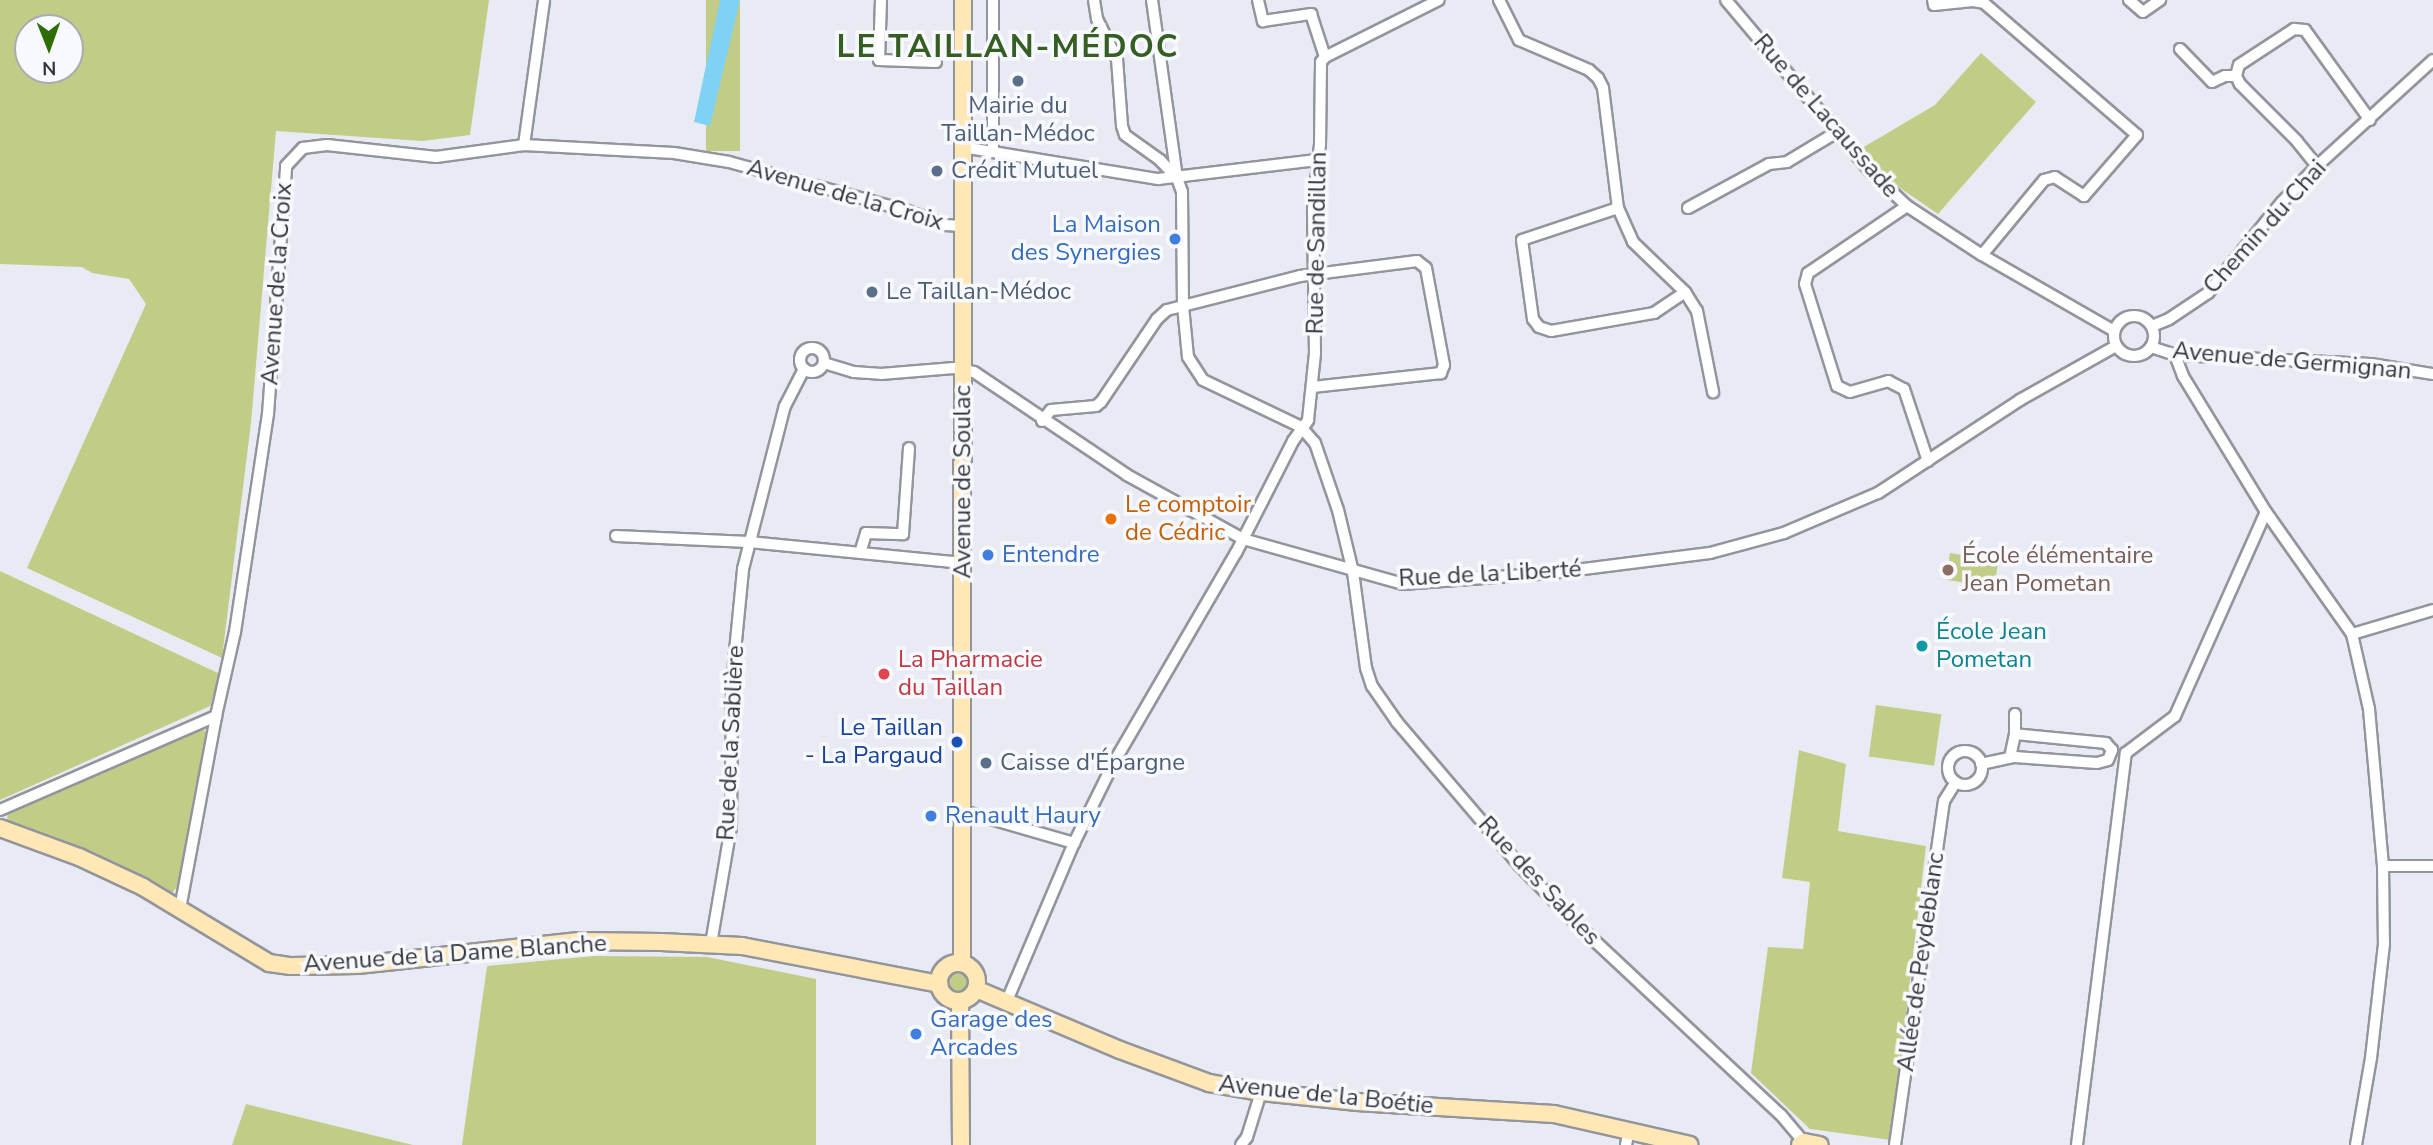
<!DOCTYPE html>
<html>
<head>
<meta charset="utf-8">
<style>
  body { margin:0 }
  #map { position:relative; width:2433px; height:1145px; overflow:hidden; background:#e9ebf4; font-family:"Nunito Sans",sans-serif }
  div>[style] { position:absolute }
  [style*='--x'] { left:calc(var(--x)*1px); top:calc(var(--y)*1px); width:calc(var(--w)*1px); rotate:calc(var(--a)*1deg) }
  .green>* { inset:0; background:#c1cd87; transform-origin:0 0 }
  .round { border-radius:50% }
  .water>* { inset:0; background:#80d2f4 }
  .roads { filter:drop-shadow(2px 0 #93959d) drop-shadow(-2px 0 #93959d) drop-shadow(0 2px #93959d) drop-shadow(0 -2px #93959d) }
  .street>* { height:10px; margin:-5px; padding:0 5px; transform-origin:5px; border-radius:5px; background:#fff }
  .street>.ring { margin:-5px; padding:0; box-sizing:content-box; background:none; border:10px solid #fff; border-radius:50% }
  .secondary>* { height:16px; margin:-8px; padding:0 8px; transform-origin:8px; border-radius:8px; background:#ffe8b5 }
  .secondary>.ring { margin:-8px; padding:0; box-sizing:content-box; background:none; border:16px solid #ffe8b5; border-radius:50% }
  .dots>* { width:19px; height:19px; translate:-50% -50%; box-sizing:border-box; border:4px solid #f7f9fe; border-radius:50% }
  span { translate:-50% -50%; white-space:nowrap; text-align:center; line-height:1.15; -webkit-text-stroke:7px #f7f9fe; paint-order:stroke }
  .service-label { font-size:24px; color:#4e5e75 }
  .left { translate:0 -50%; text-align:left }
  .street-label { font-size:24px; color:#36373a }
  .shop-label { font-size:24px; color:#366cbe }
  .right { translate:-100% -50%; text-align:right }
  .food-label { font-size:24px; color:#c56008 }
  .education-label { font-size:24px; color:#785e54 }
  .culture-label { font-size:24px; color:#0d838f }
  .health-label { font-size:24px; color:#be3a42 }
  .transit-label { font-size:24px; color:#164399 }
  .district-label { font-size:32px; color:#345e22; font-weight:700; letter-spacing:2px }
  .north { position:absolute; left:14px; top:14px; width:70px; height:70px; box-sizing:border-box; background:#f7f9fe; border:2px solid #aaabb0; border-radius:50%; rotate:179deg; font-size:19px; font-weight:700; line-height:28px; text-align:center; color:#36373a }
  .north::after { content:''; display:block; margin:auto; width:24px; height:32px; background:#2d6d01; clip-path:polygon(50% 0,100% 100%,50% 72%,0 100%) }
</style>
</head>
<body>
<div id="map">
  <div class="green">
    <div style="clip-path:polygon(evenodd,0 0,489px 0,470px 135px,422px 141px,276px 131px,251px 423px,222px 658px,27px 568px,146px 304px,129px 279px,92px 273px,82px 267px,0 264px,0 0,28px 28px,70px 28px,70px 70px,28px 70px,28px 28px)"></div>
    <div style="left:706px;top:0;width:34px;height:151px"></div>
    <div style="clip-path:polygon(1981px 53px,2036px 102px,1938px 214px,1890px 181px,1862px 148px,1935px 105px)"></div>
    <div style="left:1950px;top:553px;width:49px;height:27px;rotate:9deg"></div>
    <div style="clip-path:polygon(0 571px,220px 674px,210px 706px,0 800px)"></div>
    <div style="left:1876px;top:705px;width:66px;height:52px;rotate:8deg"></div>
    <div style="clip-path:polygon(196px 727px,208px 732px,180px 883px,173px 892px,166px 893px,60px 842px,7px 821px,8px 811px)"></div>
    <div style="clip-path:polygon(1799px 750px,1846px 764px,1838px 831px,1926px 846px,1891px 1140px,1810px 1129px,1751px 1073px,1768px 947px,1803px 949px,1810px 882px,1782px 878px)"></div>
    <div style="clip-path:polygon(594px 956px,707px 957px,816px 979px,816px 1145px,462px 1145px,487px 966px)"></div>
    <div class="round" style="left:945px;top:968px;width:28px;height:28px"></div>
    <div style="clip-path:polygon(246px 1104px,413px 1145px,232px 1145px)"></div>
  </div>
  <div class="water">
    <div style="clip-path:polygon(720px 0,740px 0,710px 126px,694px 122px)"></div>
  </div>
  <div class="roads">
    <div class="street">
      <div style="--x:881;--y:0;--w:60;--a:91.9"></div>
      <div style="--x:879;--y:60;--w:57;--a:2"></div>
      <div style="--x:1094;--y:0;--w:19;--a:81"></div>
      <div style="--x:1097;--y:19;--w:45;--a:63.4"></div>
      <div style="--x:1117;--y:59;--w:67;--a:85.7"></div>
      <div style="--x:1122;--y:126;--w:9;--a:72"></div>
      <div style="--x:1125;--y:135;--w:43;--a:35.5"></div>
      <div style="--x:1160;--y:160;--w:25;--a:47"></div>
      <div style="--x:1152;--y:0;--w:180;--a:82"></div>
      <div style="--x:1177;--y:178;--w:15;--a:70"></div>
      <div style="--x:1182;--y:192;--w:114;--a:89.5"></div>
      <div style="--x:1183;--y:306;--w:51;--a:84.4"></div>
      <div style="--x:1188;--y:357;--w:27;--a:57"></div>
      <div style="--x:1203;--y:380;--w:109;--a:25.6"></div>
      <div style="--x:1301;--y:427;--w:21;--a:49"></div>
      <div style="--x:1315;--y:443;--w:71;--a:71.1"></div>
      <div style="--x:1338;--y:510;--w:64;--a:76.4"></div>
      <div style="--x:1353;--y:572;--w:97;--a:82.3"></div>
      <div style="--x:1366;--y:668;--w:19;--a:72"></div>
      <div style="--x:1372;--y:686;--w:44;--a:55.2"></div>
      <div style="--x:1397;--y:722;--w:188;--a:49.5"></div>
      <div style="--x:1519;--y:865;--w:90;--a:45.5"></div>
      <div style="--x:1582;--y:929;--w:272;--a:43.1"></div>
      <div style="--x:1781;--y:1115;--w:35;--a:50"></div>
      <div style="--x:1258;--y:0;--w:22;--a:77"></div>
      <div style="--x:1263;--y:21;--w:49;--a:-8.3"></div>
      <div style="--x:1311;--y:14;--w:45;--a:72"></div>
      <div style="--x:1499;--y:0;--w:45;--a:63.4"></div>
      <div style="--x:1519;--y:40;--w:76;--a:23.2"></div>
      <div style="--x:1589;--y:70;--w:12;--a:42"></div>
      <div style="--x:1598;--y:78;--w:11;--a:63"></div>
      <div style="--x:1603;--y:88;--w:121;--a:82.9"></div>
      <div style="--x:1618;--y:208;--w:37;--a:66"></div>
      <div style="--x:1633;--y:242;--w:72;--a:43.9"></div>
      <div style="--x:1685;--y:292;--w:22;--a:58"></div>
      <div style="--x:1697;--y:311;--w:83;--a:78.8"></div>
      <div style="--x:1726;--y:0;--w:224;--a:49.9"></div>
      <div style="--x:1870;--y:171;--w:51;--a:43.4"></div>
      <div style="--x:1907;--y:206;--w:90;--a:33.2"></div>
      <div style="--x:1982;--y:255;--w:152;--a:29.9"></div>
      <div style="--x:1933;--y:0;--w:5;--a:79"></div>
      <div style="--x:1934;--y:5;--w:39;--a:-6"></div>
      <div style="--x:1973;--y:1;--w:11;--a:10"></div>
      <div style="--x:1984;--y:3;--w:202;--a:40.8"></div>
      <div style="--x:2137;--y:135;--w:81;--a:131"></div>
      <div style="--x:2084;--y:196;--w:35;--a:-147"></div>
      <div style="--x:2055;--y:177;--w:11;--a:165"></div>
      <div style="--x:2044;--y:180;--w:97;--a:129.6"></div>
      <div style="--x:2129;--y:0;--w:18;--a:41"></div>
      <div style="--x:2143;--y:12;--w:21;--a:-35"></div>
      <div style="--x:2180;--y:49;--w:46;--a:45.9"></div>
      <div style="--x:2212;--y:82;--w:14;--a:-25"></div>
      <div style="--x:2225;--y:76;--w:11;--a:0"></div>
      <div style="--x:1325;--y:57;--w:127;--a:-26.6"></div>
      <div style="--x:524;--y:145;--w:146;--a:-82.1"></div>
      <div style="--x:962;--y:147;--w:199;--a:9.3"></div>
      <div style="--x:1158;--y:179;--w:160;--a:-6.8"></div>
      <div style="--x:993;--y:152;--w:152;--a:-90"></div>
      <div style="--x:2317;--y:166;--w:32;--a:-129"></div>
      <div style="--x:2297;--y:141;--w:81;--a:-135"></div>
      <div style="--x:2240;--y:84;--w:9;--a:-117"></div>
      <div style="--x:2236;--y:76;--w:11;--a:-75"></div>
      <div style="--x:2239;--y:65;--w:66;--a:-33.2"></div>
      <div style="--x:2294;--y:29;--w:11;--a:5"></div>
      <div style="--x:2305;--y:30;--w:111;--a:54.2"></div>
      <div style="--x:1907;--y:206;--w:120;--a:145.9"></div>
      <div style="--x:1808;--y:273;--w:11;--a:105"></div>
      <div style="--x:1805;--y:284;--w:107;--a:72.6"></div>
      <div style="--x:1837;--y:386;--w:14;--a:25"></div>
      <div style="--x:1850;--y:392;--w:40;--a:-16"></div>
      <div style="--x:1888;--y:381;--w:18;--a:27"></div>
      <div style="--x:1904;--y:389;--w:76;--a:71.6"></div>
      <div style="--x:1618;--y:208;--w:101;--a:161.6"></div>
      <div style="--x:1522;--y:240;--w:80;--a:82.1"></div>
      <div style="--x:1533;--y:319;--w:10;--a:53"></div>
      <div style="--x:1539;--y:327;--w:13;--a:18"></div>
      <div style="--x:1551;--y:331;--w:105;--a:-9.9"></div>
      <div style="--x:1654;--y:313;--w:37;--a:-34"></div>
      <div style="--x:1688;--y:208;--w:92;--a:-28.5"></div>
      <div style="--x:1769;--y:164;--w:18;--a:-6"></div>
      <div style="--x:1787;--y:162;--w:58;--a:-31"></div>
      <div class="ring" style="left:2114px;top:316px;width:30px;height:30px"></div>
      <div style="--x:2152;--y:326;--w:18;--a:-22"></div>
      <div style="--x:2169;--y:319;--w:47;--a:-33.7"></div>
      <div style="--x:2208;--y:293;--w:117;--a:-50.9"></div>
      <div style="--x:2282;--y:202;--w:50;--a:-45.8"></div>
      <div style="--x:2317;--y:166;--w:157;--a:-42.4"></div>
      <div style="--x:2151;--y:347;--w:25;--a:18"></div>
      <div style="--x:2175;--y:355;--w:196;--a:2.6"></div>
      <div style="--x:2371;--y:364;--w:63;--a:9.2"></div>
      <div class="ring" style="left:800px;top:348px;width:14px;height:14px"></div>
      <div style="--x:2175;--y:355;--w:22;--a:69"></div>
      <div style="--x:2183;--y:376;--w:159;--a:58.6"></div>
      <div style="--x:2266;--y:512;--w:149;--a:54.8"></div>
      <div style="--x:2352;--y:634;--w:77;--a:77.2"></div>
      <div style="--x:2369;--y:709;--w:158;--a:84.9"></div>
      <div style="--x:2383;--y:866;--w:78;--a:89.3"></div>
      <div style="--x:2384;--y:944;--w:115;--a:96.5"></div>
      <div style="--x:2371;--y:1058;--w:88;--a:99.8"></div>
      <div style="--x:824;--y:363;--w:31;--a:17"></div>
      <div style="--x:854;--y:372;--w:27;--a:4"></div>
      <div style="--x:881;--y:374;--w:73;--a:-4.7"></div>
      <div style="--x:954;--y:368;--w:20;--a:11"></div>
      <div style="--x:974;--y:372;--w:184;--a:33.9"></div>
      <div style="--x:1127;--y:475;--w:132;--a:28.9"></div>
      <div style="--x:1243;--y:539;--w:166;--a:15.7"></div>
      <div style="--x:1403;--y:584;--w:149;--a:-4.2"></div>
      <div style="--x:1552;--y:573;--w:159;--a:-7.2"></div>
      <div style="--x:1710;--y:553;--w:77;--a:-15.1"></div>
      <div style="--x:1784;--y:533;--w:102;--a:-23.1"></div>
      <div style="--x:1878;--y:493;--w:170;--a:-33.2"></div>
      <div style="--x:2020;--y:400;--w:110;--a:-29.4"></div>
      <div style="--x:1042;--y:421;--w:14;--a:-51"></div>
      <div style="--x:1051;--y:410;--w:45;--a:-5.1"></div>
      <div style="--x:1096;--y:406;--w:6;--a:-39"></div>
      <div style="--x:1101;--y:402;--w:100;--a:-56"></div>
      <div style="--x:1157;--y:319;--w:13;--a:-42"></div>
      <div style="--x:1167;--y:310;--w:137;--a:-14.3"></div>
      <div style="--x:1300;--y:276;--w:118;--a:-7.3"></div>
      <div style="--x:1417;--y:261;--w:11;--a:38"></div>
      <div style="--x:1426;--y:268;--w:99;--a:79.5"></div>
      <div style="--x:1444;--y:365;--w:9;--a:111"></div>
      <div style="--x:1441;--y:373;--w:129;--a:173.8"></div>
      <div style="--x:616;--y:536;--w:133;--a:2.6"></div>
      <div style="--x:749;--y:542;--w:215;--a:5.6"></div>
      <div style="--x:860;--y:553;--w:21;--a:-73"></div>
      <div style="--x:866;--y:533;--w:37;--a:2"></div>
      <div style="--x:903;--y:534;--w:86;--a:-86"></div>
      <div style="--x:2352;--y:634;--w:84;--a:-16.5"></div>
      <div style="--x:2015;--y:714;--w:20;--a:90"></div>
      <div class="ring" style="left:1948px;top:751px;width:24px;height:24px"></div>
      <div style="--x:1981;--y:764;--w:35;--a:-12"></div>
      <div style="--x:2015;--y:757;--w:82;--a:4.2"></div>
      <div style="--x:2097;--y:763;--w:11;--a:-15"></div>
      <div style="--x:2108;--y:760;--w:11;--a:-68"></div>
      <div style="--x:2112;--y:750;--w:9;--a:-131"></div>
      <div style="--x:2106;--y:743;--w:91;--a:-174.4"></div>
      <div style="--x:2015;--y:734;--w:24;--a:102"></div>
      <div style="--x:0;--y:810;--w:236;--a:-23.5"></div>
      <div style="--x:963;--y:811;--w:116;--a:16.1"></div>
      <div style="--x:2383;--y:866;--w:50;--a:0"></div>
      <div style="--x:180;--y:909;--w:196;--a:-79.4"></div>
      <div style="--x:216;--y:716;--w:86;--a:-77.3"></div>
      <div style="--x:235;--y:632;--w:220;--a:-81.4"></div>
      <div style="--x:268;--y:414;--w:249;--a:-85.8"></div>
      <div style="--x:286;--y:166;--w:25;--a:-47"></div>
      <div style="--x:303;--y:148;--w:24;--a:-7"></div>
      <div style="--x:327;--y:145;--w:110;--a:6.3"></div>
      <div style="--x:436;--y:157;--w:89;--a:-7.8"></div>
      <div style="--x:524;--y:145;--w:150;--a:3.1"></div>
      <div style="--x:674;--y:153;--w:56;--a:9.3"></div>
      <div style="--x:729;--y:162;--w:182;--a:15.3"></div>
      <div style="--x:905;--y:210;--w:43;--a:20.6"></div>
      <div style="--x:945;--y:225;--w:17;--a:3"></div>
      <div style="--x:711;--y:944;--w:119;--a:-80.3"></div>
      <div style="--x:731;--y:827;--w:145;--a:-89.6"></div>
      <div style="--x:732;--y:682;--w:114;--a:-84.4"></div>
      <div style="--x:743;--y:569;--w:168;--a:-75.6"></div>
      <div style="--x:785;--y:406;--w:42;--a:-62.8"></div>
      <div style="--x:1006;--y:1003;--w:174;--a:-67"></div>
      <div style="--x:1074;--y:843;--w:88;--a:-63.7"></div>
      <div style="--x:1113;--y:764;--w:244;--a:-59.8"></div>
      <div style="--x:1236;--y:553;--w:126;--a:-63"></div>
      <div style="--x:1293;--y:441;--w:26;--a:-54"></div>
      <div style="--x:1308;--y:420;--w:67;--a:-84"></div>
      <div style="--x:1315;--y:353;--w:144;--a:-90.8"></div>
      <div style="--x:1313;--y:209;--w:64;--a:-83.8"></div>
      <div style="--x:1320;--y:145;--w:83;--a:-89.3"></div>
      <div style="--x:1321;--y:62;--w:6;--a:-51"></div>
      <div style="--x:1241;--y:1145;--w:10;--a:-53"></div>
      <div style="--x:1247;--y:1137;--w:47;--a:-72.7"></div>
      <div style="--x:1626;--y:1145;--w:15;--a:-79"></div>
      <div style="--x:1895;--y:1145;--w:347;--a:-81.9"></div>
      <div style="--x:1944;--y:801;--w:22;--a:-58"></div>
      <div style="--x:2077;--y:1145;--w:395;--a:-82.9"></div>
      <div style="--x:2126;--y:753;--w:61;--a:-37.1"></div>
      <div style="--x:2175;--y:716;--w:223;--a:-66"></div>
    </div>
    <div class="secondary">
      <div style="--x:0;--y:828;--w:84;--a:20.2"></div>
      <div style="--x:79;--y:857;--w:71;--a:25.1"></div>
      <div style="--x:143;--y:887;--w:147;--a:31.1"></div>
      <div style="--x:269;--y:963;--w:22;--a:8"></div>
      <div style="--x:291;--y:966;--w:67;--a:-0.9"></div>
      <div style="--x:358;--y:965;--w:222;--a:-6.2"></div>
      <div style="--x:579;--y:941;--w:82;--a:0.7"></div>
      <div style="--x:661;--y:942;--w:81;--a:2.8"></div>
      <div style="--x:742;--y:946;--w:201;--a:10.9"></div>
      <div style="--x:962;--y:963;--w:963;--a:-89.94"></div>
      <div class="ring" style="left:939px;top:963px;width:22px;height:22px"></div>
      <div style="--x:976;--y:989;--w:156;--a:23"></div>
      <div style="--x:1120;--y:1050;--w:95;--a:20.3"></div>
      <div style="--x:1209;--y:1083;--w:53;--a:9.8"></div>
      <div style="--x:1261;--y:1092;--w:97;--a:5.9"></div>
      <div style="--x:1357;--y:1102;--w:197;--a:3.5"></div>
      <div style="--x:1554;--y:1114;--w:139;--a:12.8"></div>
      <div style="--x:960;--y:1001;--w:144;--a:89.6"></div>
      <div style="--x:1800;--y:1145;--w:5;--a:-37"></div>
      <div style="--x:1804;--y:1142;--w:16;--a:11"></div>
    </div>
  </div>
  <div class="dots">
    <div style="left:1018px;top:81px;background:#5c6f8a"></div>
    <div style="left:937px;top:171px;background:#5c6f8a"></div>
    <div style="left:1175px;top:239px;background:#3f7fe0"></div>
    <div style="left:872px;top:292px;background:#5c6f8a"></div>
    <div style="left:1111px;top:519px;background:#e8710a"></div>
    <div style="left:988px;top:555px;background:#3f7fe0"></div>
    <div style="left:1948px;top:570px;background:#8d6e63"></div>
    <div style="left:1922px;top:646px;background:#0f9aa8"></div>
    <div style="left:884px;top:674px;background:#e0444e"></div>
    <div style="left:957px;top:742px;background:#1a4fb4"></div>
    <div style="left:986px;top:763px;background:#5c6f8a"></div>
    <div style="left:931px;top:816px;background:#3f7fe0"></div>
    <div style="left:916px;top:1034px;background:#3f7fe0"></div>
  </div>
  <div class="service-label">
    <span style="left:1018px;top:120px">Mairie du<br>Taillan-Médoc</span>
    <span class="left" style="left:951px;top:171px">Crédit Mutuel</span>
    <span class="left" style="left:886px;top:292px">Le Taillan-Médoc</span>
    <span class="left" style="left:1000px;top:763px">Caisse d'Épargne</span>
  </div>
  <div class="street-label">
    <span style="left:1826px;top:116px;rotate:49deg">Rue de Lacaussade</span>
    <span style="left:845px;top:195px;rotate:16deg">Avenue de la Croix</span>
    <span style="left:2265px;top:227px;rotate:-48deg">Chemin du Chai</span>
    <span style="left:1317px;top:243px;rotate:-89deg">Rue de Sandillan</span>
    <span style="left:277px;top:284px;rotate:-86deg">Avenue de la Croix</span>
    <span style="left:2292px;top:361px;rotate:5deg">Avenue de Germignan</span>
    <span style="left:963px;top:482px;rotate:-90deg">Avenue de Soulac</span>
    <span style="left:1490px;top:574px;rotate:-3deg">Rue de la Liberté</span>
    <span style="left:731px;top:743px;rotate:-87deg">Rue de la Sablière</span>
    <span style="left:1539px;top:881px;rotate:47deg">Rue des Sables</span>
    <span style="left:455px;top:954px;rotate:-4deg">Avenue de la Dame Blanche</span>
    <span style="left:1921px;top:962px;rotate:-82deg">Allée de Peydeblanc</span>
    <span style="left:1326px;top:1095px;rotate:6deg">Avenue de la Boétie</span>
  </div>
  <div class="shop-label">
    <span class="right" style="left:1161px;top:239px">La Maison<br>des Synergies</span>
    <span class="left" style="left:1002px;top:555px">Entendre</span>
    <span class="left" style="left:945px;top:816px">Renault Haury</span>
    <span class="left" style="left:930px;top:1034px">Garage des<br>Arcades</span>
  </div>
  <div class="food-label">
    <span class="left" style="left:1125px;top:519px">Le comptoir<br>de Cédric</span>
  </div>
  <div class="education-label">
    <span class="left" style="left:1962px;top:570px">École élémentaire<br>Jean Pometan</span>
  </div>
  <div class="culture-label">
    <span class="left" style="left:1936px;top:646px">École Jean<br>Pometan</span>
  </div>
  <div class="health-label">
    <span class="left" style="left:898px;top:674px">La Pharmacie<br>du Taillan</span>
  </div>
  <div class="transit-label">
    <span class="right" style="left:943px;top:742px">Le Taillan<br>- La Pargaud</span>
  </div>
  <div class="district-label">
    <span style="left:1008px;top:47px">LE TAILLAN-MÉDOC</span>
  </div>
  <div class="north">N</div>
</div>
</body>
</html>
